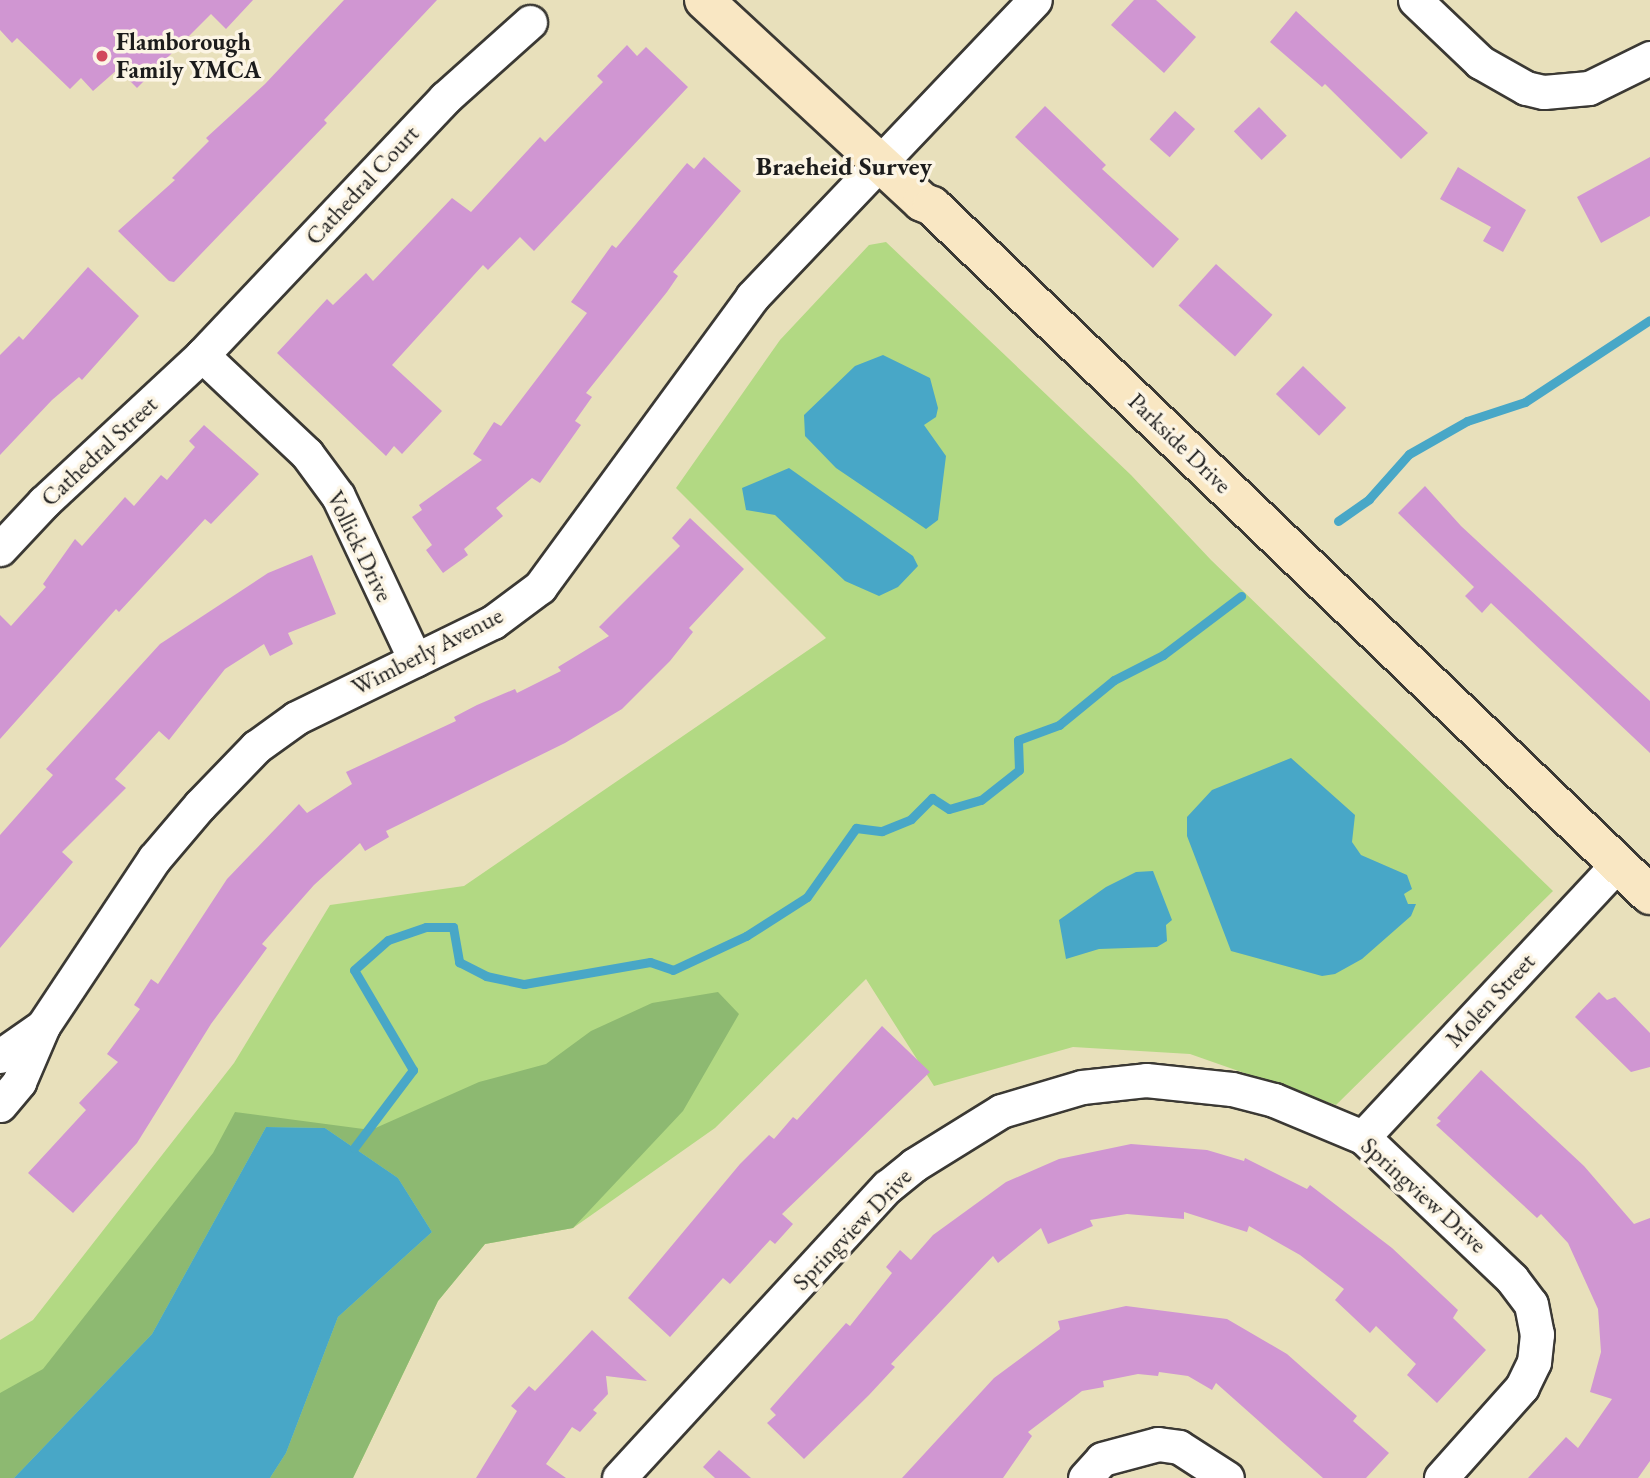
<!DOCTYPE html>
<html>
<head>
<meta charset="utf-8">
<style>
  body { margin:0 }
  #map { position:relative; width:1650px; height:1478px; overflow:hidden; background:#e8e0bb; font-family:"EB Garamond",serif }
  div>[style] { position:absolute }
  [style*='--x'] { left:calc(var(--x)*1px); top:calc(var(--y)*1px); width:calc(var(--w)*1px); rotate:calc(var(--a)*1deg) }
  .green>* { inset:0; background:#b2d983 }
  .forest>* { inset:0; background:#8db971 }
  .water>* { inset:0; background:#48a7c7 }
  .stream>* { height:9px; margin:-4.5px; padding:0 4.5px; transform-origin:4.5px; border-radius:4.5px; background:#48a7c7 }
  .building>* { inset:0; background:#d096d2; transform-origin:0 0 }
  .roads { filter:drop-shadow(2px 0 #3b3934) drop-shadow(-2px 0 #3b3934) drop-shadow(0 2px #3b3934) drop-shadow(0 -2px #3b3934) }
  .street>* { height:33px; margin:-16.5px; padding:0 16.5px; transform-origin:16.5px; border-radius:16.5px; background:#fff }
  .secondary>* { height:38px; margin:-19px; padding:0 19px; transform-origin:19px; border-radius:19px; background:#f9e7c3 }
  .dots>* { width:19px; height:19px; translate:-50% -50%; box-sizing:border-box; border:4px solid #fcf5e5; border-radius:50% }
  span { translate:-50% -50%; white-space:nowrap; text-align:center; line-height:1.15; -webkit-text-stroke:7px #fcf5e5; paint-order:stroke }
  .poi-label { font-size:24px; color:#1c1c1c; font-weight:700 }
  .left { translate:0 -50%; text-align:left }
  .street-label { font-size:24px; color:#1c1c1c }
  .neighbourhood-label { font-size:26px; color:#1c1c1c; font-weight:700 }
</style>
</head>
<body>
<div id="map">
  <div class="green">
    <div style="clip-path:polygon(886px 242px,1131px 475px,1211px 560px,1553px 891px,1336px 1105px,1190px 1054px,1073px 1047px,934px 1086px,866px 979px,715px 1128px,573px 1228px,485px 1244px,438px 1301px,353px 1478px,0 1478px,0 1340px,33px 1320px,234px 1063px,330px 905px,464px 886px,826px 638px,676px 488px,780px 340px,869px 245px)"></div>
  </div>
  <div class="forest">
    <div style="clip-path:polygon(718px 992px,739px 1014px,683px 1111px,573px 1228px,485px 1244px,438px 1301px,353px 1478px,270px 1478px,286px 1453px,338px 1317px,432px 1232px,398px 1178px,325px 1128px,266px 1127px,152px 1334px,14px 1478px,0 1478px,0 1393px,43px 1369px,213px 1153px,235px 1112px,371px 1130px,479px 1082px,546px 1064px,591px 1031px,652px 1003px)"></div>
  </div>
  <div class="water">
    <div style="clip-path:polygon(883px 355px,930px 378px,938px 408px,936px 417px,924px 425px,946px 456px,938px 520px,926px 529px,836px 468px,805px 436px,804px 415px,855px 366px)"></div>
    <div style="clip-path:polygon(789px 468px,913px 556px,918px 566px,898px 587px,879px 596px,845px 581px,775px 515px,746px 510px,742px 488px)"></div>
    <div style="clip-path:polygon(1291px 758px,1355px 815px,1352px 842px,1361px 855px,1407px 875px,1412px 889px,1404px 894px,1408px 904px,1416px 904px,1411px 916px,1362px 959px,1335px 974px,1322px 976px,1231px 951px,1187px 836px,1187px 817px,1212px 790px)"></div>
    <div style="clip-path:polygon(1153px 871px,1172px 920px,1166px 925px,1167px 941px,1157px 947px,1099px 949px,1066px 959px,1059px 920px,1106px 887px,1136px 872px)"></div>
    <div style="clip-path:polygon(266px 1127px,325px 1128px,398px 1178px,432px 1232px,338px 1317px,286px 1453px,270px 1478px,14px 1478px,152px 1334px)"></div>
  </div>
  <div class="stream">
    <div style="--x:1338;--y:521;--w:38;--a:-35"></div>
    <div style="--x:1369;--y:499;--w:60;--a:-48.4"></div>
    <div style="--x:1409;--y:454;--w:67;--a:-29.6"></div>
    <div style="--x:1467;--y:421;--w:61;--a:-18.1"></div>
    <div style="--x:1525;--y:402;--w:149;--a:-33.3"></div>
    <div style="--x:354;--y:1148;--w:98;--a:-52.9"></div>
    <div style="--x:413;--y:1070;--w:116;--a:-120.5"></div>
    <div style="--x:354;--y:970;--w:45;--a:-41.4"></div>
    <div style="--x:388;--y:940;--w:40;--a:-18.9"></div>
    <div style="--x:426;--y:927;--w:27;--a:0"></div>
    <div style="--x:453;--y:927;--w:36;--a:80"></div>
    <div style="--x:459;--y:962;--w:30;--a:27"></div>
    <div style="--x:486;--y:976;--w:39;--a:12"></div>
    <div style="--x:524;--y:984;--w:128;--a:-9.9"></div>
    <div style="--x:650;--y:962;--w:24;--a:19"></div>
    <div style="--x:673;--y:970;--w:81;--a:-25"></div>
    <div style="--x:746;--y:936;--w:72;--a:-32.6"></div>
    <div style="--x:807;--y:897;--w:85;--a:-54.6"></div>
    <div style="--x:856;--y:828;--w:26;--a:7"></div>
    <div style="--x:882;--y:831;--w:31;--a:-22"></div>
    <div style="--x:911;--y:819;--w:30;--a:-45"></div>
    <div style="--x:932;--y:798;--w:20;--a:33"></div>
    <div style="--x:949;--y:809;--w:33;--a:-16"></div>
    <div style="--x:981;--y:800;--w:48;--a:-38.3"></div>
    <div style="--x:1019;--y:770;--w:30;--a:-92"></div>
    <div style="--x:1018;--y:740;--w:44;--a:-20.1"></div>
    <div style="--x:1059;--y:725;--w:71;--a:-39.3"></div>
    <div style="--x:1114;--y:680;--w:55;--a:-27"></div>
    <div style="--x:1163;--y:655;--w:98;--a:-37.1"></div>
  </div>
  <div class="building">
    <div style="clip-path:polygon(0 0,253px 0,226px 29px,211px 14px,137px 88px,118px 69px,93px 91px,81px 78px,70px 89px,17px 38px,12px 43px,0 30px)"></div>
    <div style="clip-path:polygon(344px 0,437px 0,324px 120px,327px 123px,174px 282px,169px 281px,118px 231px,175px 180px,172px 178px,209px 141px,206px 138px,265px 84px)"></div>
    <div style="clip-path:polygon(1134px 0,1156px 0,1196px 37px,1164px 73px,1111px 25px)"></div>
    <div style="clip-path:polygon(1296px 11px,1428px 133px,1401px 159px,1325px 84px,1322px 87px,1270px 42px)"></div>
    <div style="clip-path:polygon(627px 45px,637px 56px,646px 47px,688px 87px,534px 251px,520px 237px,488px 270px,483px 265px,392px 365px,442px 411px,402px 454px,394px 446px,386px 456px,277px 353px,327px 299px,333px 305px,366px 273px,373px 281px,452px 198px,471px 212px,540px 137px,545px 142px,603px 82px,597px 76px)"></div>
    <div style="clip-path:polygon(1045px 106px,1106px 165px,1102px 169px,1179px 239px,1153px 268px,1015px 137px)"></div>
    <div style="left:1259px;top:107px;width:40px;height:35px;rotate:46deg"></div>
    <div style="left:1175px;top:111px;width:27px;height:38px;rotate:42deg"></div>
    <div style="clip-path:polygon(704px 157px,741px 191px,673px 272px,678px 276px,667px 292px,586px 393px,592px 397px,575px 421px,581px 425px,540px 483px,532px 478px,496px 508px,503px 516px,464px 549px,468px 555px,443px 573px,426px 550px,432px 545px,412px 517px,422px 510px,419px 505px,482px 460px,473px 454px,494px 422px,501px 426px,587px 313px,571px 302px,612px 245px,616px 248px,687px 163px,694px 169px)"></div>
    <div style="clip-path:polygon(1650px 157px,1650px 216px,1601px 243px,1577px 197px)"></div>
    <div style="clip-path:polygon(1458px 167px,1526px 210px,1503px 252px,1483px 241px,1491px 227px,1440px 199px)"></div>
    <div style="left:1216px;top:264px;width:76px;height:56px;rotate:42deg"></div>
    <div style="clip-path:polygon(88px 267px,139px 316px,82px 380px,79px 377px,52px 400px,0 455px,0 355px,19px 336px,23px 340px)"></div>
    <div style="left:1303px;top:366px;width:60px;height:39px;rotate:44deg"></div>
    <div style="clip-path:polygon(204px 425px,259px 474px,211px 524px,205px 519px,119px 612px,116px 609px,0 739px,0 615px,11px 626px,46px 587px,43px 584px,75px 539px,82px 546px,125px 497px,134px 506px,161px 475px,167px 480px,195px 447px,189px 441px)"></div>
    <div style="clip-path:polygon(1425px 486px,1461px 526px,1650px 701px,1650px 753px,1491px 603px,1482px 613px,1465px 596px,1474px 587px,1398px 513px)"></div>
    <div style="clip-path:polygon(690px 518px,744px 569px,689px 628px,693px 632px,670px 661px,622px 709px,565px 743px,386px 831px,389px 837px,365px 851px,360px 843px,314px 885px,262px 944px,267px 948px,211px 1024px,137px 1143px,73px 1213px,28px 1173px,86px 1110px,79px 1103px,118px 1062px,107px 1054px,140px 1009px,134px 1005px,151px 979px,158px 984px,227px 879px,299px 804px,307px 813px,352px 784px,346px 772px,456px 721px,454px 717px,477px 705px,515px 689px,517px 693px,561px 671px,558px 667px,609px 636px,599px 627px,680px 546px,672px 538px)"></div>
    <div style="clip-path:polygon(312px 555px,336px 614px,288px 633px,293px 644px,270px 656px,264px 644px,225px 669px,169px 740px,159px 731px,115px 779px,126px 788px,62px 852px,73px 862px,0 948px,0 835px,53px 775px,46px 769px,160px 644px,268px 573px)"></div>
    <div style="clip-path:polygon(1599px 992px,1607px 1000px,1615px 997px,1650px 1033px,1650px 1067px,1631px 1072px,1575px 1017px)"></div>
    <div style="clip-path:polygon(882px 1026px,930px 1072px,782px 1214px,793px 1224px,775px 1244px,770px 1240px,730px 1284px,723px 1278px,670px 1337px,628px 1298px,740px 1164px,769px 1135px,774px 1139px,793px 1117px,797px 1120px)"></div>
    <div style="clip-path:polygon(1481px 1070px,1584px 1166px,1634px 1224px,1650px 1218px,1650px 1461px,1638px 1478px,1528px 1478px,1566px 1437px,1578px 1448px,1612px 1399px,1590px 1392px,1601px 1352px,1598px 1309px,1568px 1243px,1541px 1214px,1537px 1218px,1436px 1125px,1441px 1121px,1437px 1118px)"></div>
    <div style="clip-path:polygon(1131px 1144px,1207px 1150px,1244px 1161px,1245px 1158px,1307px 1189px,1310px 1185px,1392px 1248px,1458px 1310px,1453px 1318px,1486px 1350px,1437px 1403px,1407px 1375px,1416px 1364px,1376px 1326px,1370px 1333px,1335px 1300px,1344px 1289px,1300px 1255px,1249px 1226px,1247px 1232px,1184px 1212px,1184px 1219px,1127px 1214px,1090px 1220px,1093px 1226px,1048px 1244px,1041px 1228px,998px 1263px,993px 1256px,891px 1364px,895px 1367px,869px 1395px,804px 1459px,767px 1423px,776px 1415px,770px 1409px,846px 1323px,850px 1326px,892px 1273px,886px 1267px,900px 1250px,911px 1260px,933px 1235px,1006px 1182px,1059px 1159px)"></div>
    <div style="clip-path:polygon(1126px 1306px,1227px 1319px,1287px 1354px,1357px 1416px,1353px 1421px,1389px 1453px,1366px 1478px,1323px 1478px,1216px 1383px,1212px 1390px,1188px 1376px,1159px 1372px,1158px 1376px,1138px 1374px,1103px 1381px,1104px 1387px,1082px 1391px,1028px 1432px,1032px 1436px,1003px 1478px,902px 1478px,994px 1378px,1060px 1329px,1058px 1321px)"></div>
    <div style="clip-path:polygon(592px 1330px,647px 1381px,606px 1376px,608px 1394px,593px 1410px,597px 1413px,580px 1432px,572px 1427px,546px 1464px,566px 1478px,476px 1478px,517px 1411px,511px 1406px,529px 1386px,535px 1391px)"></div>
    <div style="clip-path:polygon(719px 1450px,751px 1478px,715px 1478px,703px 1467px)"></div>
  </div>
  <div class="roads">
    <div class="street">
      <div style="--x:1415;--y:0;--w:90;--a:43.6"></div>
      <div style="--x:1480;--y:62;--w:53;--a:29.5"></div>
      <div style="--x:1526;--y:88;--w:18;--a:13"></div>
      <div style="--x:1544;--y:92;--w:45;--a:-5.1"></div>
      <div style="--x:1589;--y:88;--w:68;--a:-26.2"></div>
      <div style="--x:202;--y:355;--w:144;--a:43.3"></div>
      <div style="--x:307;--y:454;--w:52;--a:53.6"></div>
      <div style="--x:338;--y:496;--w:181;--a:64.8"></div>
      <div style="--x:0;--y:549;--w:64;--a:-46.9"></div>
      <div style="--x:44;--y:502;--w:216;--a:-42.9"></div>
      <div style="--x:202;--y:355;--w:354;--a:-46.6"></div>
      <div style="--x:445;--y:98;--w:114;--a:-41.8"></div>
      <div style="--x:0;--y:1056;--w:52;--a:-34.9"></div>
      <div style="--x:0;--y:1105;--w:30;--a:-50"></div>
      <div style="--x:19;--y:1082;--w:61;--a:-66.8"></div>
      <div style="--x:43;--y:1026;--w:201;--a:-56.4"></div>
      <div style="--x:154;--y:859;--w:71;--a:-49.6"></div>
      <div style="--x:200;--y:805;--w:81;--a:-46"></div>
      <div style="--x:256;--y:747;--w:49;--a:-35.9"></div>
      <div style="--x:296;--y:718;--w:219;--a:-26"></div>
      <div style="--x:493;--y:622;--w:59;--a:-36.7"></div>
      <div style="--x:540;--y:587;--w:359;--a:-53.8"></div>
      <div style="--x:752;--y:297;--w:410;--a:-46.4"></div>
      <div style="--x:1363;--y:1137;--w:374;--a:-47"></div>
      <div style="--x:619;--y:1478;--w:396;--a:-47.4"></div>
      <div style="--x:887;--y:1187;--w:35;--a:-39"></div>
      <div style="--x:914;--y:1165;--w:102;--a:-31.8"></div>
      <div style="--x:1001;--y:1111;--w:84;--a:-16.5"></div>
      <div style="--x:1082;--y:1087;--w:64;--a:-6.2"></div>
      <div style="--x:1146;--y:1080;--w:86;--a:6"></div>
      <div style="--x:1232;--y:1089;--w:43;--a:14.7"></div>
      <div style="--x:1274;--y:1100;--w:96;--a:22.6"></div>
      <div style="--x:1363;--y:1137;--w:206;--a:43.6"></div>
      <div style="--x:1512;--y:1279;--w:31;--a:53"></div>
      <div style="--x:1531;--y:1304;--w:31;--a:79"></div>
      <div style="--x:1537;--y:1334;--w:28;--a:96"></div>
      <div style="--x:1534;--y:1362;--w:28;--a:116"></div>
      <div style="--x:1522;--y:1387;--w:122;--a:131.7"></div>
      <div style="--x:1085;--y:1478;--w:25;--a:-48"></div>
      <div style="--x:1102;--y:1459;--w:58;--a:-15"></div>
      <div style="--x:1158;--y:1444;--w:21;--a:8"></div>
      <div style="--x:1179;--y:1447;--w:57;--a:32.9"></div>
    </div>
    <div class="secondary">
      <div style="--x:704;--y:0;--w:297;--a:42.8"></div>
      <div style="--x:922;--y:202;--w:11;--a:22"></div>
      <div style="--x:932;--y:206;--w:995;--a:43.82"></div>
    </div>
  </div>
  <div class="dots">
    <div style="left:102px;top:56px;background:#d1495b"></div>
  </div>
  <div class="poi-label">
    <span class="left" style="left:116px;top:56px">Flamborough<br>Family YMCA</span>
  </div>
  <div class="street-label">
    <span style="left:362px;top:185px;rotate:-47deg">Cathedral Court</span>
    <span style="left:1180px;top:443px;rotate:44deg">Parkside Drive</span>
    <span style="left:99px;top:451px;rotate:-43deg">Cathedral Street</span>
    <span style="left:360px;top:546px;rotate:64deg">Vollick Drive</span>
    <span style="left:427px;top:651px;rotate:-27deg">Wimberly Avenue</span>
    <span style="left:1490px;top:1000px;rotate:-47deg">Molen Street</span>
    <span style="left:1424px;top:1195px;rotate:42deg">Springview Drive</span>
    <span style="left:852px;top:1229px;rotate:-46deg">Springview Drive</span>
  </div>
  <div class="neighbourhood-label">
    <span style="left:844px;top:167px">Braeheid Survey</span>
  </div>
</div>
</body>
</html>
